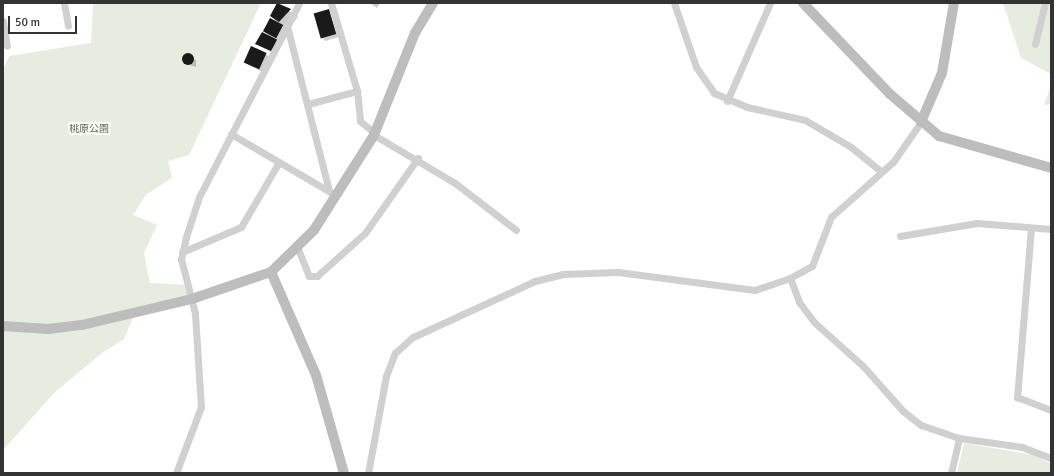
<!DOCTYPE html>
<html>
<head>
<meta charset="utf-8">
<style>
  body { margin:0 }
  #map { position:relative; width:1054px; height:476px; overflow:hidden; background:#fff; font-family:Signika,"Noto Sans JP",sans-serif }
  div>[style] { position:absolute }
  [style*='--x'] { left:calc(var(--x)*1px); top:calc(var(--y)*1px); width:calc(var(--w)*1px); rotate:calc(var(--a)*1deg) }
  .green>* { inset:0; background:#e6ecdf }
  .shadow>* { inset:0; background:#0003 }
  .building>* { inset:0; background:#1a1a1a; transform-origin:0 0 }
  .round { border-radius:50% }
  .street>* { height:7px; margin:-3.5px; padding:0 3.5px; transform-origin:3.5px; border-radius:3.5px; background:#d0d0d0 }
  .secondary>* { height:10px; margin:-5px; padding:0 5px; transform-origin:5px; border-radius:5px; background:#bdbdbd }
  span { translate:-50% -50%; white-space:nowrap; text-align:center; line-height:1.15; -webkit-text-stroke:4px #fff; paint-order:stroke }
  .park-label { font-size:10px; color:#56703f }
  .frame { position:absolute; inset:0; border:4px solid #333; pointer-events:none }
  .scale { position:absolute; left:8px; top:16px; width:69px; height:18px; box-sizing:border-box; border:2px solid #333; border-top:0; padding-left:5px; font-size:12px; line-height:14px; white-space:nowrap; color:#333; -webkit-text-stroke:3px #fff; paint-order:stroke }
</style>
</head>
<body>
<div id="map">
  <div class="green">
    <div style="clip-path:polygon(93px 3px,261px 3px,189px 155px,168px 161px,172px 178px,146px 195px,133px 215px,157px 225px,144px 253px,150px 283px,187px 285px,192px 299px,135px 313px,124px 339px,102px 353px,56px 391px,3px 450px,3px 71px,9px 56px,91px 43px)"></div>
    <div style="clip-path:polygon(1003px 3px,1051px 3px,1051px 74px,1021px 58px)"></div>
    <div style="clip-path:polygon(1051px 85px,1051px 104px,1044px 105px)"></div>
    <div style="clip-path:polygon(964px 443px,1034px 455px,1051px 464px,1051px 473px,957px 473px)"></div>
  </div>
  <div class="shadow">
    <div style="clip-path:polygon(278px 3px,298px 17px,280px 41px,275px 38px,280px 44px,274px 54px,257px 44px,270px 37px,264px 31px,278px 24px,271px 16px)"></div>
    <div style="clip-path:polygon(369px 3px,380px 3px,377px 8px)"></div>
    <div style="clip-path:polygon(328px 10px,339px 37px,325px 41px,322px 37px)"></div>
    <div style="clip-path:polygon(266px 54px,272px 60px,266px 74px,244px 62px)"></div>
    <div style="clip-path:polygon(185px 56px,196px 60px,196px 67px,184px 63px)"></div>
  </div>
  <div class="building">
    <div style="clip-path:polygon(277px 3px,291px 9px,279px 22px,270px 16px)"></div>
    <div style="left:329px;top:9px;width:26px;height:16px;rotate:74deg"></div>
    <div style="left:270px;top:18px;width:15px;height:15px;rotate:28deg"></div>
    <div style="clip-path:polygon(262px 32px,278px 40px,271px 51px,255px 44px)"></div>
    <div style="left:251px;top:46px;width:17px;height:18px;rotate:24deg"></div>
    <div class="round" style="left:182px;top:53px;width:12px;height:12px"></div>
  </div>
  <div class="street">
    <div style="--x:64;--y:3;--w:23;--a:80"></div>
    <div style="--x:331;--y:3;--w:92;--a:73.5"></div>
    <div style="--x:357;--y:91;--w:30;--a:84"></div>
    <div style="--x:360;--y:121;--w:19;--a:39"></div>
    <div style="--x:674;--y:3;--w:68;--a:71"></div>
    <div style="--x:696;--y:67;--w:32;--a:55"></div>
    <div style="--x:714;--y:93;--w:36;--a:23"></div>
    <div style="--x:747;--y:107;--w:59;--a:12.6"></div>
    <div style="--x:805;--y:120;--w:53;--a:30.4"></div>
    <div style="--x:851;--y:147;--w:38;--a:39"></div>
    <div style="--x:3;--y:21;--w:25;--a:81"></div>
    <div style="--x:287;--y:26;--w:170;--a:75.7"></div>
    <div style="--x:1035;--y:44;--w:42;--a:-76.3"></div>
    <div style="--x:727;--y:101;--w:107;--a:-66.3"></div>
    <div style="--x:308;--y:104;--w:51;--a:-14.9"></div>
    <div style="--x:231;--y:134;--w:117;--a:30.3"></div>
    <div style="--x:374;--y:135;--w:94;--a:30.7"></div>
    <div style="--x:455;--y:183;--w:77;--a:37.6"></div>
    <div style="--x:1031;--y:228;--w:170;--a:94.7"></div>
    <div style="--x:1017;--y:397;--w:36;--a:21"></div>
    <div style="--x:900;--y:236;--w:78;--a:-9.6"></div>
    <div style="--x:977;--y:223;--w:74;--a:4.6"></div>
    <div style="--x:298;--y:249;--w:29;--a:68"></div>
    <div style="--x:309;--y:276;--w:8;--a:0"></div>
    <div style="--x:317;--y:276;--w:64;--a:-41.9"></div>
    <div style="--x:365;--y:233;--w:92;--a:-54.8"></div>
    <div style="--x:182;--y:252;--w:64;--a:-23"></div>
    <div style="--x:241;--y:227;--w:75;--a:-59.7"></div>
    <div style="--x:790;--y:278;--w:26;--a:69"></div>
    <div style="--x:799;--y:302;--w:26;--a:53"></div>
    <div style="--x:815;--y:323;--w:64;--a:41.9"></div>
    <div style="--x:863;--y:366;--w:60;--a:48.4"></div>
    <div style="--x:903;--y:411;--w:23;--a:38"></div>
    <div style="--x:921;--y:425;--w:40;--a:18.9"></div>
    <div style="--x:959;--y:438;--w:64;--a:8.1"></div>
    <div style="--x:1022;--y:447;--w:31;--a:21"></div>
    <div style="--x:176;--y:473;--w:71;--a:-69.3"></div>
    <div style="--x:201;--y:407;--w:94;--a:-93.7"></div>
    <div style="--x:195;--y:313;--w:56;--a:-104.5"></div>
    <div style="--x:181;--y:259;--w:23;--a:-77"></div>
    <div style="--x:186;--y:237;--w:42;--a:-72"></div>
    <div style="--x:199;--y:197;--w:218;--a:-62.7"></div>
    <div style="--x:368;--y:473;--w:99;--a:-79.5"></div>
    <div style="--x:386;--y:376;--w:25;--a:-69"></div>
    <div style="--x:395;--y:353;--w:24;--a:-42"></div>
    <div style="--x:413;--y:337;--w:134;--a:-24.7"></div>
    <div style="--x:535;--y:281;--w:29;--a:-14"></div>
    <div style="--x:563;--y:274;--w:55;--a:-2.1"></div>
    <div style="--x:618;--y:272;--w:138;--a:7.5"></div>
    <div style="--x:755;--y:290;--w:37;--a:-19"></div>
    <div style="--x:790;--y:278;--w:25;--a:-29"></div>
    <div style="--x:812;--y:266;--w:53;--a:-68.8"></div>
    <div style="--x:831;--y:217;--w:83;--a:-41.6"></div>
    <div style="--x:893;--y:162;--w:49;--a:-55"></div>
    <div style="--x:951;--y:473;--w:36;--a:-77"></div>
  </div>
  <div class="secondary">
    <div style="--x:803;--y:3;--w:126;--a:46.3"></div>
    <div style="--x:890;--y:94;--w:65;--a:40.6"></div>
    <div style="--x:939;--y:136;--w:116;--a:15.9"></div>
    <div style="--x:921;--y:122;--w:53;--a:-66.8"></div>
    <div style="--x:942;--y:73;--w:71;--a:-80.3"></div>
    <div style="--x:271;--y:272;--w:112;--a:66.4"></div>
    <div style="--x:316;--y:375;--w:102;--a:74.1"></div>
    <div style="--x:3;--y:326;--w:45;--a:3.8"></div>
    <div style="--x:48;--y:329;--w:34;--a:-7"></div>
    <div style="--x:82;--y:325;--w:113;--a:-13.3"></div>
    <div style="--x:192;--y:299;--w:83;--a:-18.9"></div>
    <div style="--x:271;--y:272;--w:60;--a:-44.3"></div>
    <div style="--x:314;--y:230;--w:112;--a:-57.7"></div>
    <div style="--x:374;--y:135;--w:110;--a:-68.1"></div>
    <div style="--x:415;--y:33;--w:35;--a:-59"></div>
  </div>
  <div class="park-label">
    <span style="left:89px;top:130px">桃原公園</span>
  </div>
  <div class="frame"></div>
  <div class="scale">50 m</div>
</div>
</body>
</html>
